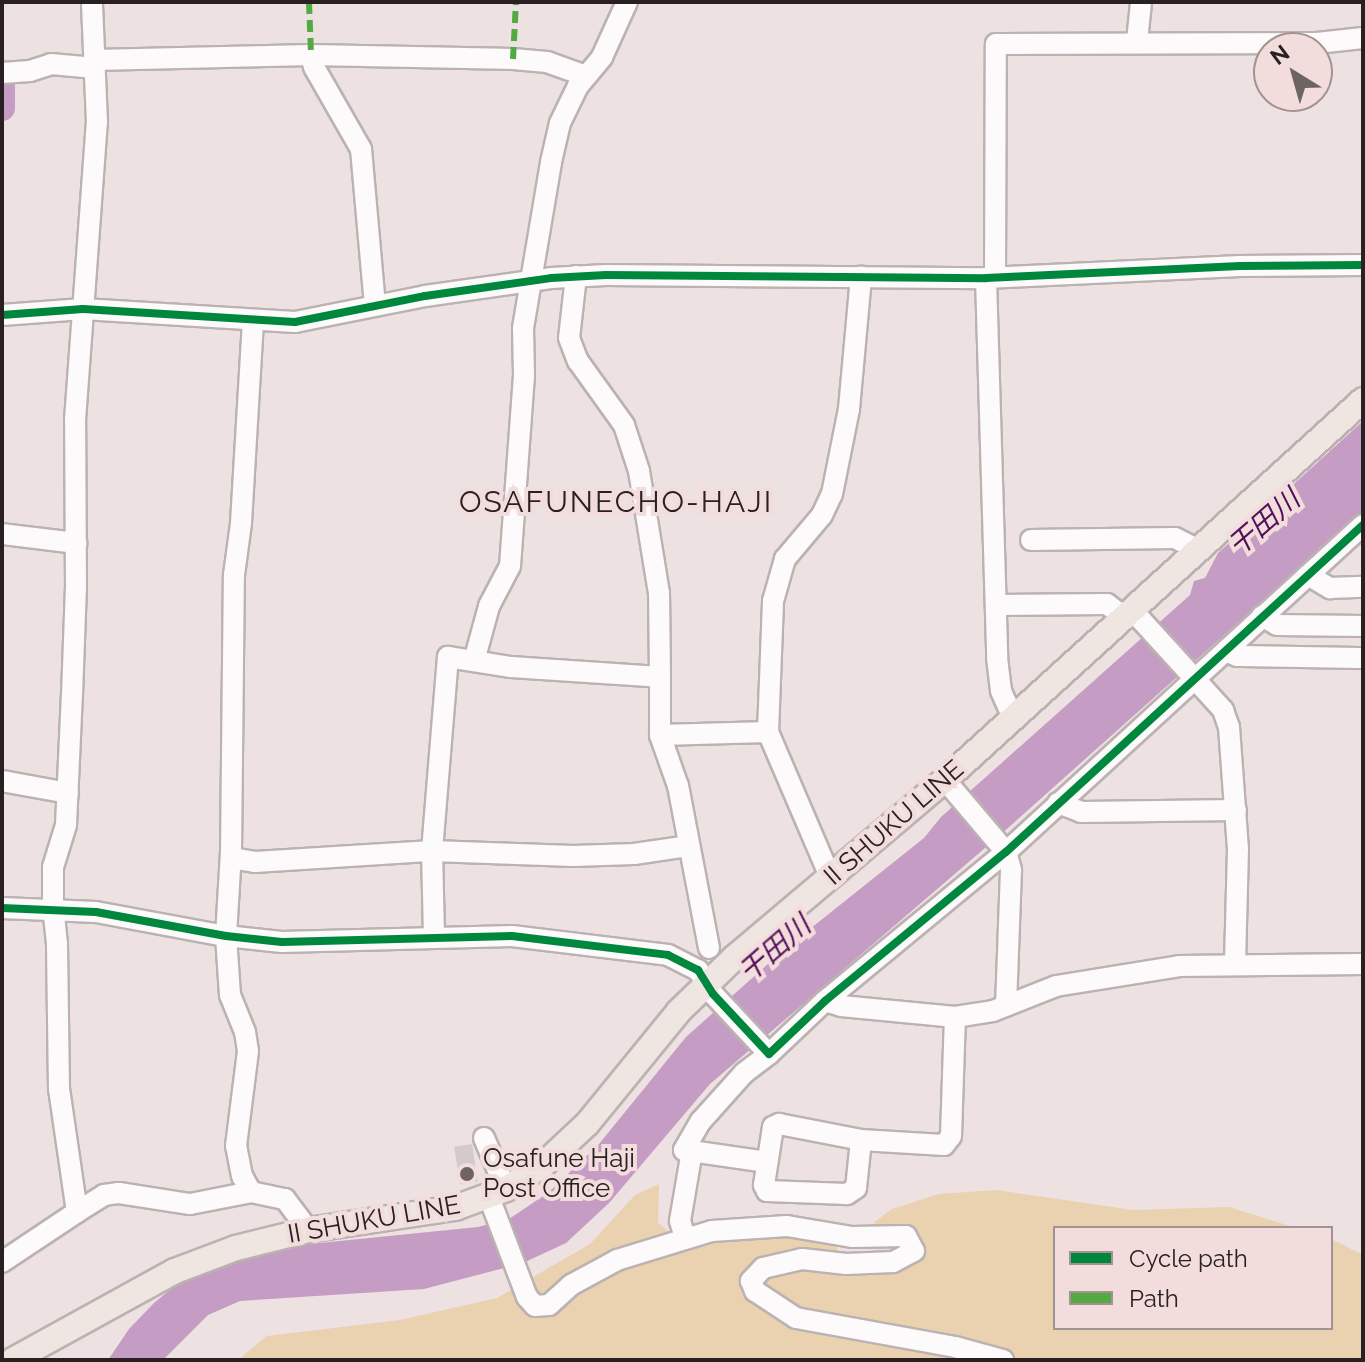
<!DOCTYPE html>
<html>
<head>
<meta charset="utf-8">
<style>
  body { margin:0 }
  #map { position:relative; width:1365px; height:1362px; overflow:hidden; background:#ede1e1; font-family:Raleway,"Noto Sans JP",sans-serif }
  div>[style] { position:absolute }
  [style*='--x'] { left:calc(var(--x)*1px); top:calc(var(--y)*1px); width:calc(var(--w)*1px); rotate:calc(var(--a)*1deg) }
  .green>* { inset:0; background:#ead2b1 }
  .water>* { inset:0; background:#c59cc4 }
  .river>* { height:26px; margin:-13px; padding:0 13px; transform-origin:13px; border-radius:13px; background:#c59cc4 }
  .building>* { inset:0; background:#d3cacb; transform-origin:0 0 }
  .roads { filter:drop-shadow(2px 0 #bcb2b2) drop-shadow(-2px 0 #bcb2b2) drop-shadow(0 2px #bcb2b2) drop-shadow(0 -2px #bcb2b2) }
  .minor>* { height:20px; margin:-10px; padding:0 10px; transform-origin:10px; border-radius:10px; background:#fcfafa }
  .major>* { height:24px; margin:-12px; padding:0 12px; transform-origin:12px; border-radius:12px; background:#f0e6e1 }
  .quiet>* { height:6px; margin-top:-3px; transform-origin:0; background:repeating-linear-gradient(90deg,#53aa43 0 12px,transparent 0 18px) }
  .cycleway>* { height:8px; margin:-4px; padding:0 4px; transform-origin:4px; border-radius:4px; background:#00873e }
  .dots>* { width:22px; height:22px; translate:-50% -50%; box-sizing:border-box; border:4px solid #f2dddc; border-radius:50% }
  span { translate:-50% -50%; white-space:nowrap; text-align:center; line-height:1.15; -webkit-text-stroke:8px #f2dddc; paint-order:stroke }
  .street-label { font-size:26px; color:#292121 }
  .poi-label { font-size:26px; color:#292121 }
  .left { translate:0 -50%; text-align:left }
  .water-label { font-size:28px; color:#53105a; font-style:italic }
  .quarter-label { font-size:30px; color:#292121; letter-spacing:2px }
  .frame { position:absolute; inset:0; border:4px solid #292121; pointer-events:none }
  .legend { position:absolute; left:1053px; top:1226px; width:280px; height:104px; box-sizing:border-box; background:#f2dddc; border:2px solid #a29291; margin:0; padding:10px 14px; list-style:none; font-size:24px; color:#292121 }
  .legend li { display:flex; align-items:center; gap:16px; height:40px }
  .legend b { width:40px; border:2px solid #a29291 }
  .north { position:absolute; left:1253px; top:32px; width:80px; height:80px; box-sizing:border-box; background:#f2dddc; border:2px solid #a29291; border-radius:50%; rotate:323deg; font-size:22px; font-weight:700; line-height:32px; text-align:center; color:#292121 }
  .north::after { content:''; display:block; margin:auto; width:28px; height:36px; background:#6e6464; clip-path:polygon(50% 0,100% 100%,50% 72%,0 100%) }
</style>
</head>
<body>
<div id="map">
  <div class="green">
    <div style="clip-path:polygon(659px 1184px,658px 1223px,679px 1240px,808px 1236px,836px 1245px,844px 1268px,915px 1258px,903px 1228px,873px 1223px,892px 1209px,939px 1194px,996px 1190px,1133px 1210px,1229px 1207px,1296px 1228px,1055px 1228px,1055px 1328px,1331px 1328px,1331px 1239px,1363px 1255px,1363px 1360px,238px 1360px,267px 1336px,400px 1320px,497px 1298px,590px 1244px,635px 1195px)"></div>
  </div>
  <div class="water">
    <div style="clip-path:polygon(1363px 421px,1363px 511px,999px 836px,710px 1084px,609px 1203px,566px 1243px,523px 1263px,424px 1289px,240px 1301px,208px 1315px,163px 1360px,108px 1360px,129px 1329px,154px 1303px,183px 1279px,201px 1271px,290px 1246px,478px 1227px,509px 1219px,549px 1192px,599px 1144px,686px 1037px,786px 948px,924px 838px,941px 817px,1190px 595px,1194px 581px,1205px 578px,1218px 553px)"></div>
  </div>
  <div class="river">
    <div style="--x:2;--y:83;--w:25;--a:90"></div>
  </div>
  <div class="building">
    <div style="left:472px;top:1144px;width:38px;height:18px;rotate:81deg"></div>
  </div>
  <div class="roads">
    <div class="minor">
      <div style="--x:1137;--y:41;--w:39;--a:-84"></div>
      <div style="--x:311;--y:55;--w:12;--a:76"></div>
      <div style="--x:314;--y:67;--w:95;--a:60.2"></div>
      <div style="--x:361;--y:149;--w:157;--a:84.9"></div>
      <div style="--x:94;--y:60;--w:217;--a:-1.3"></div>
      <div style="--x:311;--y:55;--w:202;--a:1.1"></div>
      <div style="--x:513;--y:59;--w:34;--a:5"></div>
      <div style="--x:547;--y:62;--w:41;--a:19.7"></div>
      <div style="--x:2;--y:73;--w:28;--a:-4"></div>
      <div style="--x:30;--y:71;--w:22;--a:-18"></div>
      <div style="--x:51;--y:64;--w:44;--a:5.2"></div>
      <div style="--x:576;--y:276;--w:62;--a:96.4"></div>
      <div style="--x:569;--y:338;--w:25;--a:69"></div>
      <div style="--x:578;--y:361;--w:79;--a:54.3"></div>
      <div style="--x:624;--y:425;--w:48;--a:71.9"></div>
      <div style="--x:639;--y:471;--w:124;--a:80.7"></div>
      <div style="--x:659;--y:593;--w:84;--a:89.3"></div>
      <div style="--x:995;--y:277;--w:233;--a:-89.8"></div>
      <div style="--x:996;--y:44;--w:321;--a:-0.2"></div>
      <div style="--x:1317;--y:43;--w:46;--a:-6.2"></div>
      <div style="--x:986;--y:278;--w:380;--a:88.3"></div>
      <div style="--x:997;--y:658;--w:33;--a:83"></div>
      <div style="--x:1001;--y:691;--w:30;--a:66"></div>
      <div style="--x:2;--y:315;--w:81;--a:-4.2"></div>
      <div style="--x:83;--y:309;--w:212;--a:3.5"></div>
      <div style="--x:295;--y:322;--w:133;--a:-11.3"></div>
      <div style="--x:425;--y:296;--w:127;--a:-8.1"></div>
      <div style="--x:551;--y:278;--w:55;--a:-3.1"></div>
      <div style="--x:606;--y:275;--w:380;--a:0.5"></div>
      <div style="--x:986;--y:278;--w:254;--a:-2.7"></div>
      <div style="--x:1240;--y:266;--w:123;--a:-0.5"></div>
      <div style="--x:2;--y:534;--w:75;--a:6.9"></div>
      <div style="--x:1031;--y:540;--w:144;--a:-0.8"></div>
      <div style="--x:1175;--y:538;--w:28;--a:27"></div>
      <div style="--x:1308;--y:575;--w:26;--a:31"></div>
      <div style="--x:1330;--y:588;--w:33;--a:-2"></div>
      <div style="--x:996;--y:605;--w:111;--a:-0.5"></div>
      <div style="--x:1107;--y:604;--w:23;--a:38"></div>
      <div style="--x:1133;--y:611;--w:134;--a:47.7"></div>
      <div style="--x:1223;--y:710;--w:18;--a:71"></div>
      <div style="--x:1229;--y:727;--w:122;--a:85.8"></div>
      <div style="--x:1238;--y:849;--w:115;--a:91.5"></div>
      <div style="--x:1262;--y:616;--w:17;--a:31"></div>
      <div style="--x:1277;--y:625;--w:86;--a:0.7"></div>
      <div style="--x:1226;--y:651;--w:12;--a:24"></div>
      <div style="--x:1237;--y:656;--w:126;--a:0.9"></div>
      <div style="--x:474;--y:661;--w:57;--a:-74.7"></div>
      <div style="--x:489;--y:606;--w:45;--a:-62.3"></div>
      <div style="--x:510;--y:566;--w:192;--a:-85.8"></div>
      <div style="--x:524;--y:375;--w:47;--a:-91.2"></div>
      <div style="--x:523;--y:328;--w:168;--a:-80.4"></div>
      <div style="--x:551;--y:162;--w:40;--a:-77"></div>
      <div style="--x:560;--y:123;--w:41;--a:-64.1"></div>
      <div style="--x:578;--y:86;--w:38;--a:-50"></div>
      <div style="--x:602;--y:57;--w:60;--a:-65.6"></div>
      <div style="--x:768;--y:732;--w:131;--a:-87.8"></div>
      <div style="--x:773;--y:601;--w:44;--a:-74.1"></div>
      <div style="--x:785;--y:559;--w:57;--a:-49.9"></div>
      <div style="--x:822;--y:515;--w:23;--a:-65"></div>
      <div style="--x:832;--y:494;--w:87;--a:-78.7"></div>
      <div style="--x:849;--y:409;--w:133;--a:-84.8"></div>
      <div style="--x:945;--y:780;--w:94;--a:49.7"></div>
      <div style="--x:1006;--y:852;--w:19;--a:74"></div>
      <div style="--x:1011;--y:870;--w:136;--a:92.1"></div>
      <div style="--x:2;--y:781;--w:67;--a:10.3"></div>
      <div style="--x:1058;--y:803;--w:25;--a:21"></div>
      <div style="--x:1081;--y:812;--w:155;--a:-0.7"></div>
      <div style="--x:231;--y:858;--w:24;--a:9"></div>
      <div style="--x:255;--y:862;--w:177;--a:-3.6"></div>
      <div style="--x:432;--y:851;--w:141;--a:2"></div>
      <div style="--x:573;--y:856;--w:61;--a:-1.9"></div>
      <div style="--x:634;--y:854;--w:56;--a:-8.3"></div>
      <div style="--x:2;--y:908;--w:94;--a:2.4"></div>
      <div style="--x:96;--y:912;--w:132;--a:10.5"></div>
      <div style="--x:226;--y:936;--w:56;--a:6.1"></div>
      <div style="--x:282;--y:942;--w:230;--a:-1.5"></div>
      <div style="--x:512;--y:936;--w:157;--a:6.9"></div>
      <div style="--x:668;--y:955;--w:34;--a:27"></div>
      <div style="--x:698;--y:970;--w:28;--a:58"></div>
      <div style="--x:713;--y:994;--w:82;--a:47"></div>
      <div style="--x:769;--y:1054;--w:77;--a:-43.4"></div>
      <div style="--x:825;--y:1001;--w:234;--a:-39.5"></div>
      <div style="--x:1006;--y:852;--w:484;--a:-42.5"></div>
      <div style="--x:434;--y:937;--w:86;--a:-91.3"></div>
      <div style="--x:432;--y:851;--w:195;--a:-85.3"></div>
      <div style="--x:448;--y:657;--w:64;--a:9"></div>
      <div style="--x:511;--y:667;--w:149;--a:3.8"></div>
      <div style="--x:660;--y:677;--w:58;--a:90"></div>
      <div style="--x:709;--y:948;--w:165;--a:-100.8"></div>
      <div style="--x:678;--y:786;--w:54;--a:-109.4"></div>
      <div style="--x:660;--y:735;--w:108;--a:-1.6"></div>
      <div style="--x:768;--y:732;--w:158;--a:66.8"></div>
      <div style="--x:825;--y:1001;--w:17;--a:17"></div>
      <div style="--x:841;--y:1006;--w:115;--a:5.5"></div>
      <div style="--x:955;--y:1017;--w:38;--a:-9"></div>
      <div style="--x:993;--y:1011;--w:68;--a:-21.6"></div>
      <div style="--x:1056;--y:986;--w:125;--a:-9.2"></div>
      <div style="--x:1179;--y:966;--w:184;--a:-0.6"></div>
      <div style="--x:484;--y:1138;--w:56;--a:66.7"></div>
      <div style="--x:861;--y:1140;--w:48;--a:95.9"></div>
      <div style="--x:856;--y:1188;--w:11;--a:146"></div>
      <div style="--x:847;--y:1194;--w:80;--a:-177.9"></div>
      <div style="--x:767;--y:1191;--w:7;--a:-117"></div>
      <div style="--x:764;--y:1185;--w:59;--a:-81.2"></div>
      <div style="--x:773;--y:1127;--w:7;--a:-27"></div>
      <div style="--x:779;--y:1124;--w:84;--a:11"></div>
      <div style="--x:861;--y:1140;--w:83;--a:3.4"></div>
      <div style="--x:944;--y:1145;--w:11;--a:-52"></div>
      <div style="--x:951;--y:1136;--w:119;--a:-88.1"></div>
      <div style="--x:767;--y:1162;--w:84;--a:-171.8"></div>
      <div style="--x:684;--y:1150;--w:34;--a:-60"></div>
      <div style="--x:701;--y:1121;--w:64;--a:-48.1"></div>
      <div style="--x:744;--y:1073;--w:31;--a:-37"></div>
      <div style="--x:251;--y:1192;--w:18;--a:-119"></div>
      <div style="--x:242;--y:1176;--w:31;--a:-101"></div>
      <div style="--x:236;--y:1146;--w:96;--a:-82.8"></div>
      <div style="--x:248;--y:1051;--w:19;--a:-99"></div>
      <div style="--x:245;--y:1032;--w:40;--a:-112"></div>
      <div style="--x:230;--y:995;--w:59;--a:-93.9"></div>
      <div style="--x:226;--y:936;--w:83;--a:-86.6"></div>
      <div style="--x:231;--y:853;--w:278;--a:-89.4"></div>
      <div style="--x:234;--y:575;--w:52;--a:-82.3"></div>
      <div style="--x:241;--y:523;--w:202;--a:-86.6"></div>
      <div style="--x:489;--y:1197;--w:107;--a:69.2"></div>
      <div style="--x:527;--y:1297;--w:12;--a:48"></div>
      <div style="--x:535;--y:1306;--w:14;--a:-4"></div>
      <div style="--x:549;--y:1305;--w:30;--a:-42"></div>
      <div style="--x:571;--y:1285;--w:52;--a:-28.5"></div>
      <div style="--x:617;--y:1260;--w:99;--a:-17"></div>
      <div style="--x:712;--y:1231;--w:75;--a:-3.8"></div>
      <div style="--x:787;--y:1226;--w:66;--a:9.6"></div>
      <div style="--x:852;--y:1237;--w:54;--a:-1.1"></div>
      <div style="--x:906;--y:1236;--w:17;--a:62"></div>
      <div style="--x:914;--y:1251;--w:24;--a:152"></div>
      <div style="--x:893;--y:1262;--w:47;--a:177.6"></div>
      <div style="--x:846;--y:1264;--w:44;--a:-173.5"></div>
      <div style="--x:802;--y:1259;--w:40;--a:167"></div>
      <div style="--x:763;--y:1268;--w:18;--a:133"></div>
      <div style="--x:751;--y:1281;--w:11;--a:68"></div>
      <div style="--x:755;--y:1291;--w:49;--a:33.4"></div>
      <div style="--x:796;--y:1318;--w:162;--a:10.3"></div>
      <div style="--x:955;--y:1347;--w:50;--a:15.2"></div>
      <div style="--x:77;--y:1212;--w:32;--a:-32"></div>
      <div style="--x:104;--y:1195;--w:15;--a:-8"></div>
      <div style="--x:119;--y:1193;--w:72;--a:8.8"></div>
      <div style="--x:190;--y:1204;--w:62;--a:-11.1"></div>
      <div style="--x:251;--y:1192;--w:35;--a:12"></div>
      <div style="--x:285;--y:1199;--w:39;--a:53"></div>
      <div style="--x:685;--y:1238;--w:18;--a:-106"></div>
      <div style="--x:680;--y:1221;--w:71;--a:-80.3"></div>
      <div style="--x:2;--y:1262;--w:90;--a:-33.7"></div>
      <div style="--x:77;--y:1212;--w:124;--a:-98.3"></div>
      <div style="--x:59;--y:1089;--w:145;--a:-90.8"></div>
      <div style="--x:57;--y:944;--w:36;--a:-96"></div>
      <div style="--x:53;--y:908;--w:41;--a:-90"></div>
      <div style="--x:53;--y:867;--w:44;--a:-72.8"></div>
      <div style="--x:66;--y:825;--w:130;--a:-87.4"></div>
      <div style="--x:72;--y:695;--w:107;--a:-87.9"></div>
      <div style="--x:76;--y:588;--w:168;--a:-90.3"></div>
      <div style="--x:75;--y:420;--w:298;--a:-85.8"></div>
      <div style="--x:97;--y:123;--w:121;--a:-92.4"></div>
    </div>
    <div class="major">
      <div style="--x:13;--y:1360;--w:185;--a:-28.8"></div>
      <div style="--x:175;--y:1271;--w:65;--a:-20.7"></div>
      <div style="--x:236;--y:1248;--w:74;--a:-14"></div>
      <div style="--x:308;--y:1230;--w:149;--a:-8.5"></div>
      <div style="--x:455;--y:1208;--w:54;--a:-20.4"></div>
      <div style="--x:506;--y:1189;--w:44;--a:-33"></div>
      <div style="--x:543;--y:1165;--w:60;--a:-43"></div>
      <div style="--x:587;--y:1124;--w:146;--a:-50.8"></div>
      <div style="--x:679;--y:1011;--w:76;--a:-43.9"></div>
      <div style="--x:734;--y:958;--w:276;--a:-40.2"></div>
      <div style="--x:945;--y:780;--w:565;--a:-42.27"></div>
    </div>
  </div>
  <div class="quiet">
    <div style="--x:309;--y:2;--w:53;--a:87.8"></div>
    <div style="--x:513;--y:59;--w:57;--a:-87"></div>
  </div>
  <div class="cycleway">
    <div style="--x:2;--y:315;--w:81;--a:-4.2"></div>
    <div style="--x:83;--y:309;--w:212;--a:3.5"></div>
    <div style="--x:295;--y:322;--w:133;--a:-11.3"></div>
    <div style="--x:425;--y:296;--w:127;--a:-8.1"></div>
    <div style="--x:551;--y:278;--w:55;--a:-3.1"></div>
    <div style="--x:606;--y:275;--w:380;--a:0.5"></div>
    <div style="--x:986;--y:278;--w:254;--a:-2.7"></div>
    <div style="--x:1240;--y:266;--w:123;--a:-0.5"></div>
    <div style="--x:2;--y:908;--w:94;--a:2.4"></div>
    <div style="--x:96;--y:912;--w:132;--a:10.5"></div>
    <div style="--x:226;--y:936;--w:56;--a:6.1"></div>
    <div style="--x:282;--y:942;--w:230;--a:-1.5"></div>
    <div style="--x:512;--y:936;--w:157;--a:6.9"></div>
    <div style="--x:668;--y:955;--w:34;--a:27"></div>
    <div style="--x:698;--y:970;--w:28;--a:58"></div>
    <div style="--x:713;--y:994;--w:82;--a:47"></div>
    <div style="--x:769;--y:1054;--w:77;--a:-43.4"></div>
    <div style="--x:825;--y:1001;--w:234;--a:-39.5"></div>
    <div style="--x:1006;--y:852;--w:484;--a:-42.5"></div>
  </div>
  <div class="dots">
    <div style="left:467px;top:1174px;background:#6e6464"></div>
  </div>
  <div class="street-label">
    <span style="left:894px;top:823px;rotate:-41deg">II SHUKU LINE</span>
    <span style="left:374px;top:1220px;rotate:-10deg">II SHUKU LINE</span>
  </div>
  <div class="poi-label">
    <span class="left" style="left:483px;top:1174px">Osafune Haji<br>Post Office</span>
  </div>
  <div class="water-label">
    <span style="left:1264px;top:523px;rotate:-41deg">干田川</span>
    <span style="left:775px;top:949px;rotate:-41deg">干田川</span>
  </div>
  <div class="quarter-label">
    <span style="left:616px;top:502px">OSAFUNECHO-HAJI</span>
  </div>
  <div class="frame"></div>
  <ul class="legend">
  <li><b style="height:10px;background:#00873e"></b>Cycle path</li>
  <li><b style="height:10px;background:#53aa43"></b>Path</li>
  </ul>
  <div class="north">N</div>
</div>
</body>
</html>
